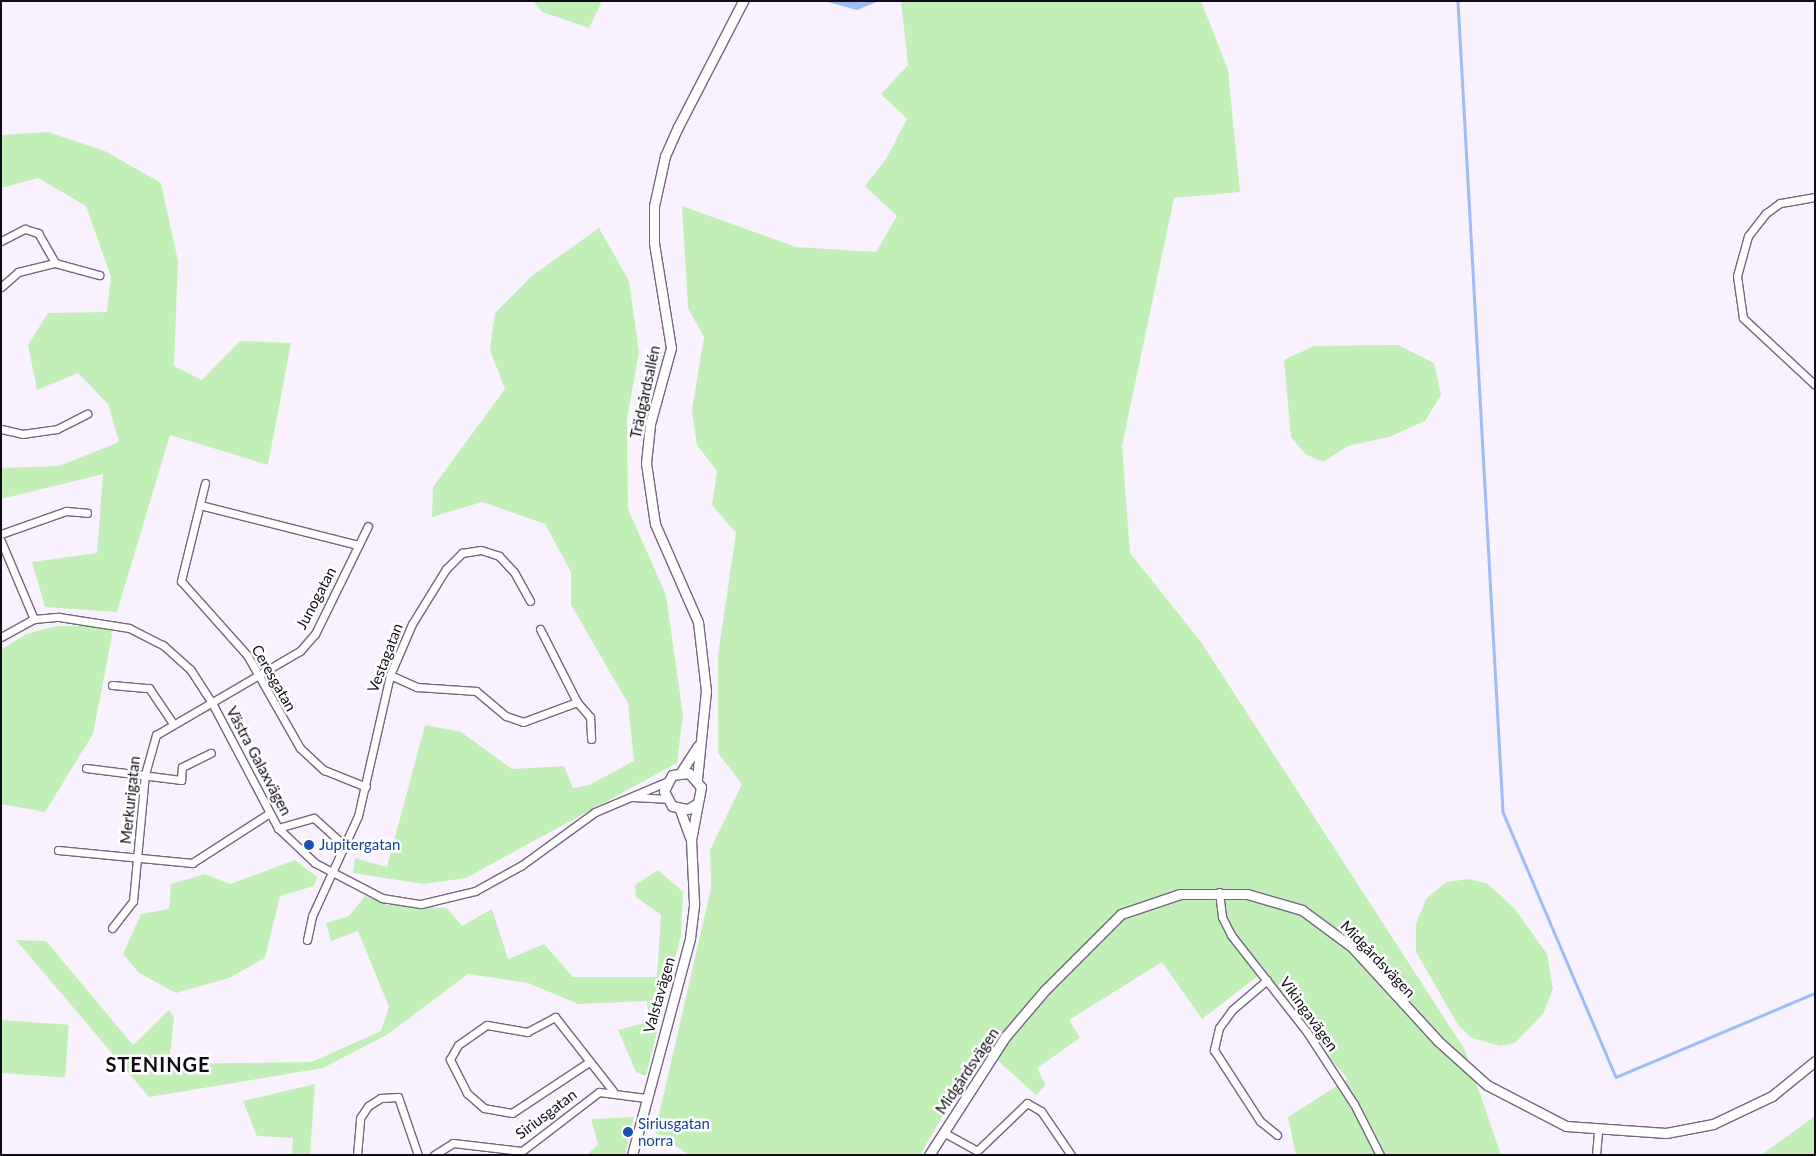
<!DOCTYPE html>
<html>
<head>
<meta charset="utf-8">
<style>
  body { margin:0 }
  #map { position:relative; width:1816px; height:1156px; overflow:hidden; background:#f9f2fe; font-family:Lato,sans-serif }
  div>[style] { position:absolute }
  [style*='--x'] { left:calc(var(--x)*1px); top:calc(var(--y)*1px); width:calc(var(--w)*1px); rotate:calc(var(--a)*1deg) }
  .green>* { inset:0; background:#c2efb7; transform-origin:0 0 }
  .water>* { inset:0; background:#9fbcf6 }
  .stream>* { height:2.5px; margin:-1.25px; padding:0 1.25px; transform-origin:1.25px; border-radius:1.25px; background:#9fbcf6 }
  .roads { filter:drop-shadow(1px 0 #756580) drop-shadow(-1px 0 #756580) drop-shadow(0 1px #756580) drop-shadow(0 -1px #756580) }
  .minor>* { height:7px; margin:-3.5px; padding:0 3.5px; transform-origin:3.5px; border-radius:3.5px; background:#fff }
  .tertiary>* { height:9px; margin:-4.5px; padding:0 4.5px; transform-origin:4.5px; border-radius:4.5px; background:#fff }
  .dots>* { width:14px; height:14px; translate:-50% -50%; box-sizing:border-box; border:2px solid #fff; border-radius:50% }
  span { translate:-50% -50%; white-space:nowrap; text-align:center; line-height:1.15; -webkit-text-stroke:5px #fff; paint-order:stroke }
  .street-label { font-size:15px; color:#110b15 }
  .transit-label { font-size:15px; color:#164399 }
  .left { translate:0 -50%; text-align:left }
  .district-label { font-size:20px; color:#110b15; font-weight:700; letter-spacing:1px }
  .frame { position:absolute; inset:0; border:2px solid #110b15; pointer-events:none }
</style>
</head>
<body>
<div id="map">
  <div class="green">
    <div style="clip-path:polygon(533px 1px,602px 1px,589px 28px,542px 12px)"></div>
    <div style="clip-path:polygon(901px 1px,1201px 1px,1228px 70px,1240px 192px,1174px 198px,1122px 446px,1130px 553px,1201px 642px,1465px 1050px,1501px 1155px,1296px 1155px,1288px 1117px,1348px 1079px,1258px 976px,1202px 1019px,1162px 962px,1069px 1020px,1080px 1038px,1037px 1068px,1046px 1085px,1036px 1095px,983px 1047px,920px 1155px,689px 1155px,655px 1132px,711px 888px,710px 850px,742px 784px,718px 753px,718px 655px,736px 533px,712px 505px,717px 471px,697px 445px,692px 410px,704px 337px,688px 308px,682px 206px,796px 247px,876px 252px,897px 216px,865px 186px,886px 159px,907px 119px,881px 94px,908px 65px)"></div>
    <div style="clip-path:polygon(48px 132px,105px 151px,161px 183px,178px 261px,174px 366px,202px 380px,240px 341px,291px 343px,268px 465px,170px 435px,117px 612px,45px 607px,32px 562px,97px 553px,103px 474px,1px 499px,1px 468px,59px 466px,119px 442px,108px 404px,78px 373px,37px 390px,28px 345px,48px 313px,107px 312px,111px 277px,86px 206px,38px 178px,1px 188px,1px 135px)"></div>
    <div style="clip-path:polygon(599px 228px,629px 281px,639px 352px,627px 419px,628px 509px,666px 595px,683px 715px,677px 763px,466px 878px,423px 884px,353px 873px,355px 858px,387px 867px,425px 725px,461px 732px,512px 769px,564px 766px,573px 788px,589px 785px,634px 761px,628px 703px,571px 605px,571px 572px,545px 524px,482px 502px,432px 517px,433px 487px,505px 389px,490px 350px,495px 313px,533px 275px)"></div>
    <div style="clip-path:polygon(1398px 345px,1434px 363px,1441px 395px,1425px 421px,1389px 437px,1348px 446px,1323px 462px,1305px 454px,1291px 437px,1284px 360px,1314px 346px)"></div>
    <div style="clip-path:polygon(57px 626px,110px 626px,112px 636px,93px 734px,45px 812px,1px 804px,1px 650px,26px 634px)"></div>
    <div style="clip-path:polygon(295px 860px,317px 877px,314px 886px,280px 896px,265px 958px,229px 978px,176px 993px,139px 973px,123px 954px,141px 914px,169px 909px,171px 884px,205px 874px,230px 884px)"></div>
    <div style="clip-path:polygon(658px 870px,683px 892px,681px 935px,646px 1076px,636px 1072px,618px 1030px,649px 1022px,647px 1001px,578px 1004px,528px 983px,468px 974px,388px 1034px,323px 1068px,149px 1097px,16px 940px,46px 941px,133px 1045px,169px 1010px,174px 1017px,169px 1064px,312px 1062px,381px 1031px,389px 1007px,358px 931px,331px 941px,326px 923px,349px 916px,365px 896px,388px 905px,447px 908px,462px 926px,492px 909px,508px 959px,544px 944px,573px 977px,657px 977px,661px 915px,636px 897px,635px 885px)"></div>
    <div style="clip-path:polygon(1469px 879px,1488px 884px,1515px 909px,1547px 954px,1553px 989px,1543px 1014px,1515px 1043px,1500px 1046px,1472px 1038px,1458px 1025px,1416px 952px,1416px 924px,1426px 899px,1446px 882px)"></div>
    <div style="left:1px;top:1020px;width:68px;height:53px;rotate:4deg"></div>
    <div style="clip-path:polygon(315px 1084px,310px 1155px,292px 1155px,293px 1138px,257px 1136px,243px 1101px)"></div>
    <div style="clip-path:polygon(1815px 1115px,1815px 1155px,1761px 1155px,1815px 1116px)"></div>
    <div style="clip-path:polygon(634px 1117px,625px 1155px,587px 1155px,598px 1144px,591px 1119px)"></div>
  </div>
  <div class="water">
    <div style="clip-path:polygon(824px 1px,879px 1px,857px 10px)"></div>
  </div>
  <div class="stream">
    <div style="--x:1458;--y:1;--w:812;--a:86.82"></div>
    <div style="--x:1503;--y:812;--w:288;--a:66.9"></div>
    <div style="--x:1616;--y:1077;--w:216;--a:-22.9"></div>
  </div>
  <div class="roads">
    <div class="minor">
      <div style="--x:1815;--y:197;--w:36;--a:170"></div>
      <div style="--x:1780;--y:203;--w:17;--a:144"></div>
      <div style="--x:1766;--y:213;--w:29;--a:128"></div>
      <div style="--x:1748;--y:236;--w:41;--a:105.4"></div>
      <div style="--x:1737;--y:276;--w:42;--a:81.9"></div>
      <div style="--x:1743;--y:318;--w:98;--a:42.9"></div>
      <div style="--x:1;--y:241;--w:27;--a:-27"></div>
      <div style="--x:25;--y:229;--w:14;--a:17"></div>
      <div style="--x:38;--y:233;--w:34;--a:60"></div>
      <div style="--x:1;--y:287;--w:23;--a:-41"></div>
      <div style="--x:18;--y:272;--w:38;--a:-14"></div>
      <div style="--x:55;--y:263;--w:46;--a:15.3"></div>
      <div style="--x:1;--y:429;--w:22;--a:13"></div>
      <div style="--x:22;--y:434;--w:35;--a:-8"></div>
      <div style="--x:57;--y:429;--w:34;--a:-27"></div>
      <div style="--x:205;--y:483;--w:101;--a:103.8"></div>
      <div style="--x:181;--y:581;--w:99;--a:48.3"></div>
      <div style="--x:247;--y:655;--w:107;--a:60.3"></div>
      <div style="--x:300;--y:748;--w:33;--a:43"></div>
      <div style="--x:324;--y:770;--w:45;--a:22"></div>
      <div style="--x:200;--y:505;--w:163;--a:14.2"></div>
      <div style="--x:1;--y:534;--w:69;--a:-19.5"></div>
      <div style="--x:66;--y:511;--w:21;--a:5"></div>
      <div style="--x:1;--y:541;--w:85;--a:67.1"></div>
      <div style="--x:540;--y:629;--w:82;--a:63.1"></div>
      <div style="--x:1;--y:637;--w:38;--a:-29"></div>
      <div style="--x:34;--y:619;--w:25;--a:-5"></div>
      <div style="--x:59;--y:617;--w:71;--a:8.9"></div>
      <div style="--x:129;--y:628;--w:38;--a:27"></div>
      <div style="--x:163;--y:645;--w:36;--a:42"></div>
      <div style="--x:190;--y:669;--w:38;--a:57"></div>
      <div style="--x:211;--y:701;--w:144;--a:62.2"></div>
      <div style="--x:278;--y:828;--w:51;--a:43.4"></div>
      <div style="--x:315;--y:863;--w:76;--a:27.6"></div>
      <div style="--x:382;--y:898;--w:39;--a:9"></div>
      <div style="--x:421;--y:904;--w:56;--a:-13.5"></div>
      <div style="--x:475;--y:891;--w:54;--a:-29"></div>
      <div style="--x:522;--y:865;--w:90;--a:-36"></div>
      <div style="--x:595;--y:812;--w:77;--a:-22.9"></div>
      <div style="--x:390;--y:675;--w:30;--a:24"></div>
      <div style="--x:417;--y:687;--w:59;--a:3.9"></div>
      <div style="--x:476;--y:691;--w:39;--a:40"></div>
      <div style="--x:506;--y:716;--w:18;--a:19"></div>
      <div style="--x:523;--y:722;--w:58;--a:-20.3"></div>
      <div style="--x:577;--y:702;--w:20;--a:49"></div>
      <div style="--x:590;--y:717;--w:22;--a:87"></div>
      <div style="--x:112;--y:685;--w:37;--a:5"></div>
      <div style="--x:149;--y:688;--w:41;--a:55.9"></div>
      <div style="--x:86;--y:768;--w:96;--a:7.2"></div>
      <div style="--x:181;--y:780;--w:13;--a:-86"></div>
      <div style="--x:182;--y:767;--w:32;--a:-26"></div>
      <div style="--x:632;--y:797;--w:34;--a:3"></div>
      <div style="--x:278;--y:828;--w:37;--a:-16"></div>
      <div style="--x:314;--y:818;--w:43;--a:42.2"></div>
      <div style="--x:58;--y:850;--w:135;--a:5.5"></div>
      <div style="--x:192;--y:863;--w:90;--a:-32.8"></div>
      <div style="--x:1219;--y:892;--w:25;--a:83"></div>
      <div style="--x:1222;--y:917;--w:20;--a:63"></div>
      <div style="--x:1231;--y:935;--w:123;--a:51.9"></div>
      <div style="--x:1307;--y:1032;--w:86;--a:56.9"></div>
      <div style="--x:1354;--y:1104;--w:57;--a:63"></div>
      <div style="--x:112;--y:928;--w:34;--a:-52"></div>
      <div style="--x:133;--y:901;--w:128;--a:-84.6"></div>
      <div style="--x:145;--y:774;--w:41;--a:-74.2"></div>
      <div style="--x:156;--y:735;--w:167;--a:-30.3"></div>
      <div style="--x:300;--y:651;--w:23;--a:-49"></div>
      <div style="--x:315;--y:634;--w:120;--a:-63.9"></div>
      <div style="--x:307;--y:940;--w:25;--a:-78"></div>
      <div style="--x:312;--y:916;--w:110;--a:-65.3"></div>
      <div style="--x:358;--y:816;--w:145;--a:-77.2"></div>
      <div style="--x:390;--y:675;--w:56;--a:-66.7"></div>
      <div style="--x:412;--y:624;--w:65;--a:-58.3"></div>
      <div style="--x:446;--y:569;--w:23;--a:-45"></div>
      <div style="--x:462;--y:553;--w:19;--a:-9"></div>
      <div style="--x:481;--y:550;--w:19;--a:18"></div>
      <div style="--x:499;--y:556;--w:22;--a:47"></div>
      <div style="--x:514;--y:572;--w:33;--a:61"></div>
      <div style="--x:1267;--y:980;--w:46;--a:139.4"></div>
      <div style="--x:1232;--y:1010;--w:22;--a:126"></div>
      <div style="--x:1219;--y:1028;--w:23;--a:103"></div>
      <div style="--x:1214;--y:1050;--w:85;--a:57.1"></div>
      <div style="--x:1260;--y:1121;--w:22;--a:39"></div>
      <div style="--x:589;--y:1062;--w:92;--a:146.5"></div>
      <div style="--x:512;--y:1113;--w:28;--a:-170"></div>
      <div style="--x:484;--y:1108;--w:23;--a:-139"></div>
      <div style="--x:467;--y:1093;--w:38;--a:-117"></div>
      <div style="--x:450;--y:1059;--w:16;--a:-60"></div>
      <div style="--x:458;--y:1045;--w:35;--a:-35"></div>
      <div style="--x:487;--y:1025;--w:41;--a:9.9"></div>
      <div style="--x:527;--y:1032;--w:32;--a:-28"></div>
      <div style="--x:555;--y:1017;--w:94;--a:51.9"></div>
      <div style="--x:943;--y:1132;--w:39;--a:29"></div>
      <div style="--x:977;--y:1151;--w:69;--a:-43.8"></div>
      <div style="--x:1027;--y:1103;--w:16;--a:30"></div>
      <div style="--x:1041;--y:1111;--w:53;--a:55.7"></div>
      <div style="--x:357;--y:1155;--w:37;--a:-85"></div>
      <div style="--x:360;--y:1118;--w:14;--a:-56"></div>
      <div style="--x:368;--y:1106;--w:15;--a:-32"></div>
      <div style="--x:381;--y:1098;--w:17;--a:-3"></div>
      <div style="--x:398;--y:1097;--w:61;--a:71"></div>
      <div style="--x:434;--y:1155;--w:22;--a:-32"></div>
      <div style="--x:453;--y:1143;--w:69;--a:6.6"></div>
      <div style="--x:522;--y:1151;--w:97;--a:-37.5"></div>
      <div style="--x:599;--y:1092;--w:47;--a:7.3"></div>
      <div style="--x:1596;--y:1155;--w:25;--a:-85"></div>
    </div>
    <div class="tertiary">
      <div style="--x:681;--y:772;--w:31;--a:-57"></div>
      <div style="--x:697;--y:779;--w:88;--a:-84.2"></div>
      <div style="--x:706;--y:691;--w:69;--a:-96.6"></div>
      <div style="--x:698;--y:622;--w:107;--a:-113.7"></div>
      <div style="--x:655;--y:524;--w:62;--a:-98.4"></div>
      <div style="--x:646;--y:463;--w:39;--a:-84"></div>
      <div style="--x:650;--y:424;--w:79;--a:-74.6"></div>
      <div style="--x:671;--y:348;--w:106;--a:-99.2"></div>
      <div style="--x:654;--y:243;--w:37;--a:-90"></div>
      <div style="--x:654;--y:206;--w:51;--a:-77.6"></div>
      <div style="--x:665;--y:156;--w:32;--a:-66"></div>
      <div style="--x:678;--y:127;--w:142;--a:-62.7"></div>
      <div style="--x:680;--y:810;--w:29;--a:70"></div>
      <div style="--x:632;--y:1155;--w:225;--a:-75"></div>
      <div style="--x:690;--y:938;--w:35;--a:-83"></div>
      <div style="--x:694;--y:903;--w:63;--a:-92.7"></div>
      <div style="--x:691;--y:840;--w:54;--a:-79.3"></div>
      <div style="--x:701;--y:787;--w:18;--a:-131"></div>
      <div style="--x:689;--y:773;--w:17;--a:173"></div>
      <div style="--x:672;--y:775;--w:18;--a:117"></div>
      <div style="--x:664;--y:791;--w:17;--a:62"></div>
      <div style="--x:672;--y:806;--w:16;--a:11"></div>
      <div style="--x:688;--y:809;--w:9;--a:-32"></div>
      <div style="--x:929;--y:1155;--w:140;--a:-57.2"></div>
      <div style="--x:1005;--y:1037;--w:62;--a:-49.6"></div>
      <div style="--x:1045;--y:990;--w:107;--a:-45"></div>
      <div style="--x:1121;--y:914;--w:62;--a:-18.7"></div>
      <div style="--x:1180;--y:894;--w:67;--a:0"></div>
      <div style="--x:1247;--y:894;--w:57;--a:16.2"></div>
      <div style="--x:1302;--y:910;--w:62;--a:36.5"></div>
      <div style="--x:1352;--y:947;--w:127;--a:47.5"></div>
      <div style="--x:1438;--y:1041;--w:66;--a:41.9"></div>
      <div style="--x:1487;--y:1085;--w:89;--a:27.4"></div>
      <div style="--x:1566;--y:1126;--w:100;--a:4"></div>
      <div style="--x:1666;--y:1133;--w:48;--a:-10.8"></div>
      <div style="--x:1713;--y:1124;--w:65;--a:-25.4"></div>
      <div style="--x:1772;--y:1096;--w:55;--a:-39.1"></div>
    </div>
  </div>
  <div class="dots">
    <div style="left:309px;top:845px;background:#1a4fb4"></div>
    <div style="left:628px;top:1132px;background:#1a4fb4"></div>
  </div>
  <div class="street-label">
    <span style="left:645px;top:392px;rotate:-78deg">Trädgårdsallén</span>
    <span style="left:316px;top:598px;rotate:-62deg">Junogatan</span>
    <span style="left:385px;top:658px;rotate:-69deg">Vestagatan</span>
    <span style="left:274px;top:678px;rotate:60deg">Ceresgatan</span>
    <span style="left:259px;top:761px;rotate:62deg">Västra Galaxvägen</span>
    <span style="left:130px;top:800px;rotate:-84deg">Merkurigatan</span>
    <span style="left:1378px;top:959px;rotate:46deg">Midgårdsvägen</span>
    <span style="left:659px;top:995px;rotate:-74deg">Valstavägen</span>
    <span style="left:1309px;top:1014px;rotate:54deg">Vikingavägen</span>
    <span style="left:967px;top:1071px;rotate:-56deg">Midgårdsvägen</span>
    <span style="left:546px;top:1114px;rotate:-37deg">Siriusgatan</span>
  </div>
  <div class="transit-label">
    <span class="left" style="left:319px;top:845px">Jupitergatan</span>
    <span class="left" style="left:638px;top:1132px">Siriusgatan<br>norra</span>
  </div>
  <div class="district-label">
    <span style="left:158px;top:1064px">STENINGE</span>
  </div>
  <div class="frame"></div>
</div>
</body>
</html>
